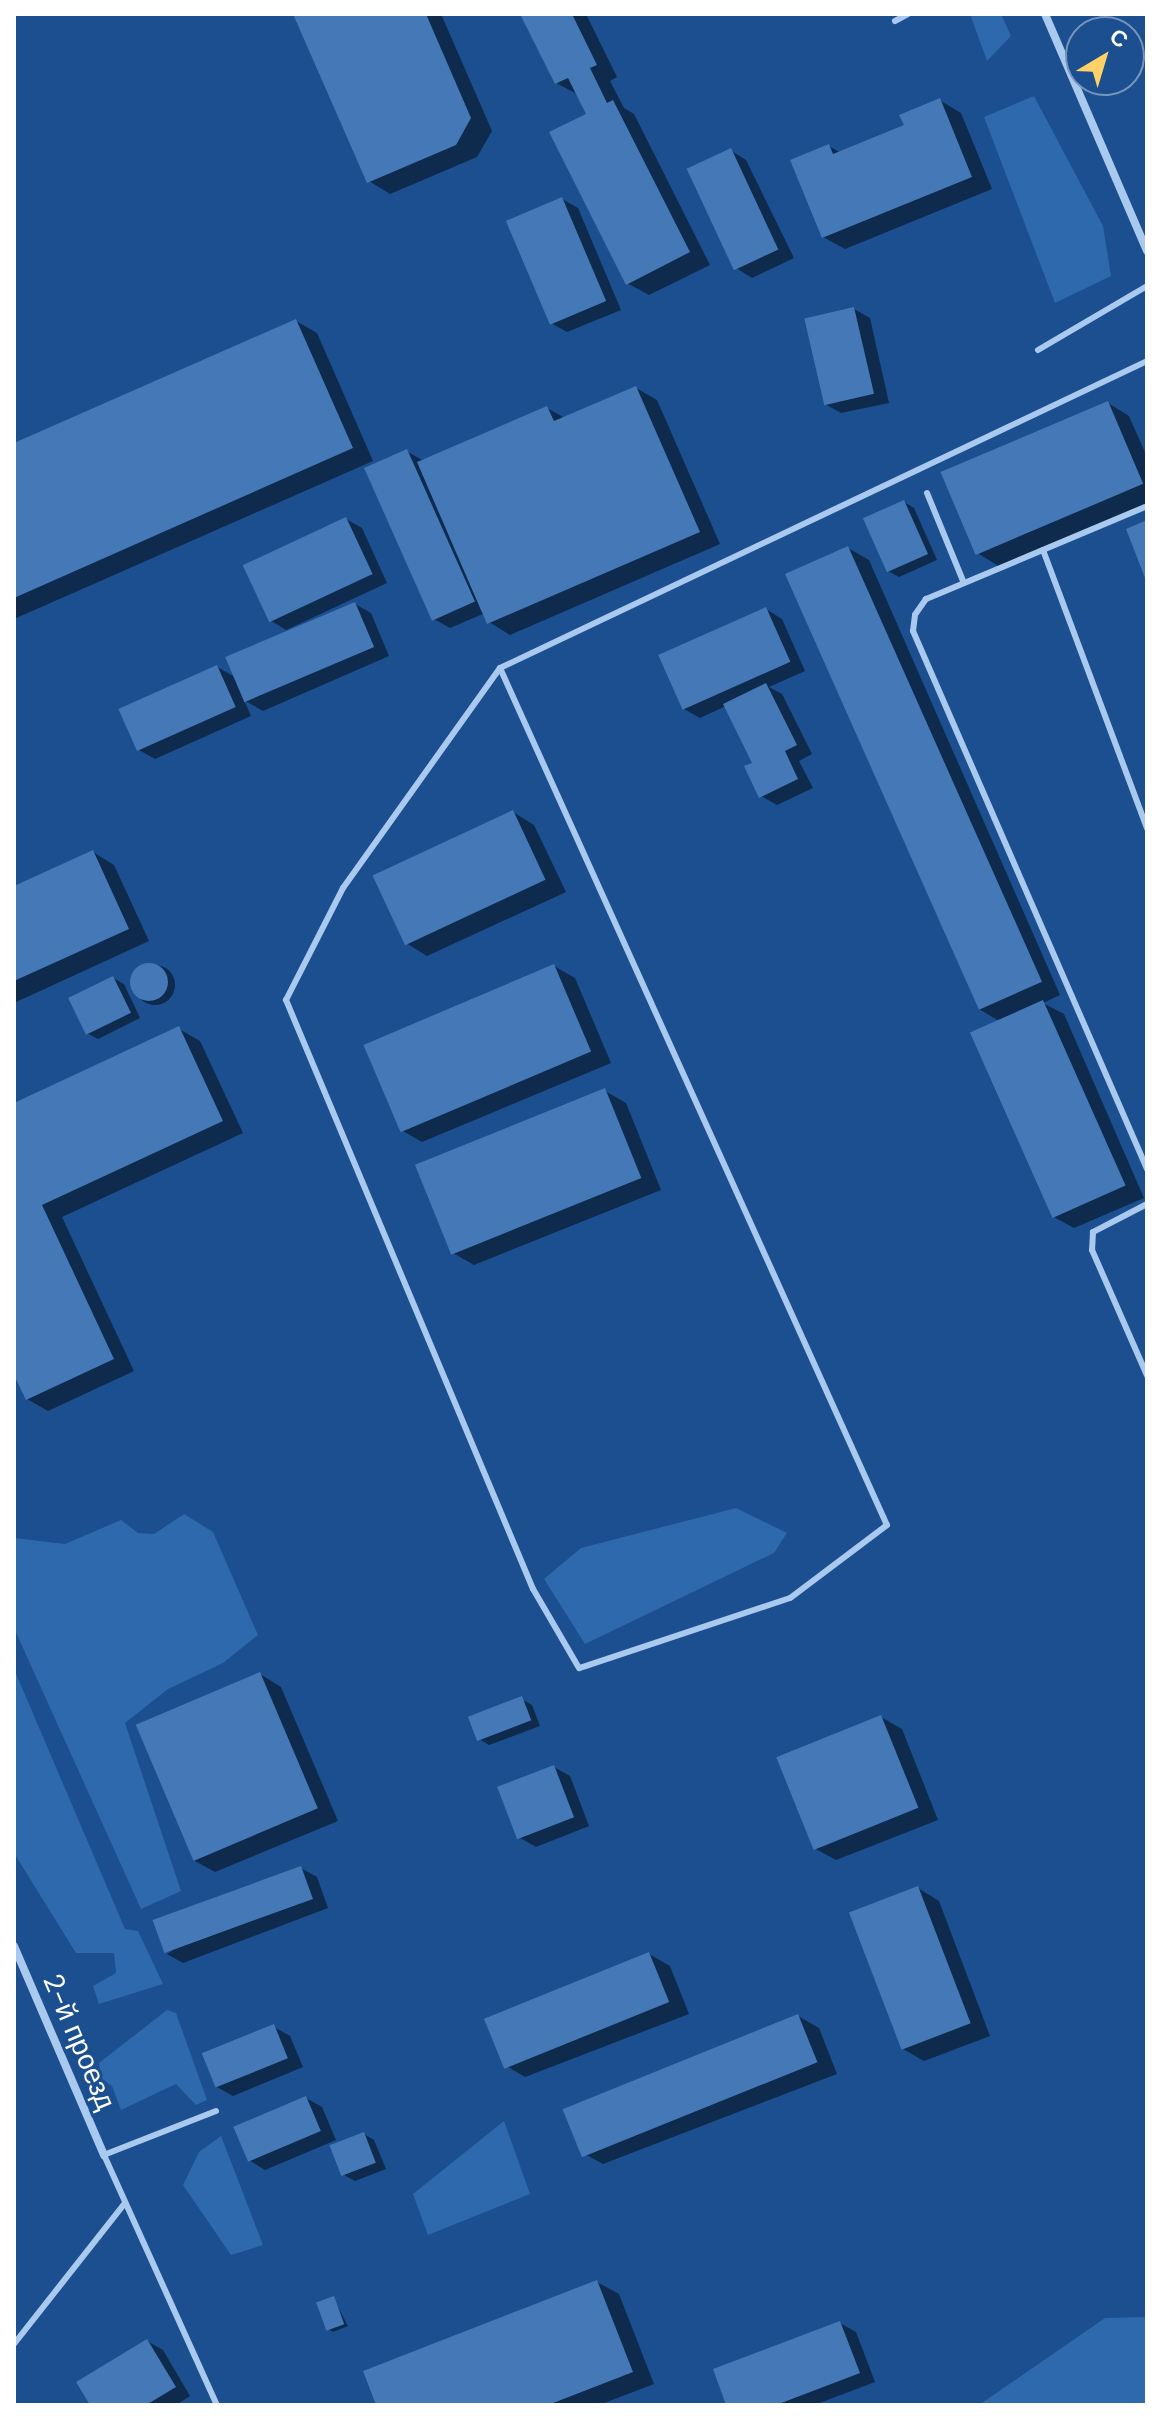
<!DOCTYPE html>
<html>
<head>
<meta charset="utf-8">
<style>
  body { margin:0 }
  #map { position:relative; width:1161px; height:2419px; overflow:hidden; background:#1b4f8f; font-family:"DM Sans",sans-serif }
  div>[style] { position:absolute }
  [style*='--x'] { left:calc(var(--x)*1px); top:calc(var(--y)*1px); width:calc(var(--w)*1px); rotate:calc(var(--a)*1deg) }
  .green>* { inset:0; background:#2e69ad }
  .shadow>* { inset:0; background:#0007 }
  .round { border-radius:50% }
  .building>* { inset:0; background:#4478b7; transform-origin:0 0 }
  .lane>* { height:6px; margin:-3px; padding:0 3px; transform-origin:3px; border-radius:3px; background:#a9c9ee }
  .street>* { height:8px; margin:-4px; padding:0 4px; transform-origin:4px; border-radius:4px; background:#a9c9ee }
  span { translate:-50% -50%; white-space:nowrap; text-align:center; line-height:1.15; -webkit-text-stroke:6px #1b4f8f; paint-order:stroke }
  .street-label { font-size:28px; color:#fff }
  .frame { position:absolute; inset:0; border:16px solid #fff; pointer-events:none }
  .north { position:absolute; left:1065px; top:16px; width:80px; height:80px; box-sizing:border-box; background:#1b4f8f; border:2px solid #7695bc; border-radius:50%; rotate:38deg; font-size:22px; font-weight:700; line-height:32px; text-align:center; color:#fff }
  .north::after { content:''; display:block; margin:auto; width:28px; height:36px; background:#ffd166; clip-path:polygon(50% 0,100% 100%,50% 72%,0 100%) }
</style>
</head>
<body>
<div id="map">
  <div class="green">
    <div style="clip-path:polygon(970px 14px,1001px 14px,1011px 36px,987px 61px)"></div>
    <div style="clip-path:polygon(1034px 96px,1103px 226px,1111px 276px,1055px 303px,984px 117px)"></div>
    <div style="clip-path:polygon(736px 1508px,787px 1533px,774px 1553px,585px 1644px,544px 1579px,581px 1548px)"></div>
    <div style="clip-path:polygon(184px 1514px,213px 1532px,258px 1635px,223px 1663px,168px 1689px,125px 1723px,181px 1891px,141px 1909px,14px 1628px,14px 1538px,65px 1544px,121px 1520px,138px 1533px,154px 1534px)"></div>
    <div style="clip-path:polygon(14px 1669px,125px 1929px,138px 1931px,163px 1984px,99px 2004px,93px 1986px,116px 1973px,114px 1953px,76px 1953px,14px 1853px)"></div>
    <div style="clip-path:polygon(167px 2010px,176px 2013px,207px 2100px,196px 2105px,176px 2084px,121px 2110px,112px 2086px,101px 2078px,99px 2063px)"></div>
    <div style="clip-path:polygon(504px 2121px,530px 2194px,428px 2235px,413px 2194px)"></div>
    <div style="clip-path:polygon(221px 2136px,263px 2245px,231px 2255px,183px 2185px,199px 2152px)"></div>
    <div style="clip-path:polygon(1147px 2317px,1147px 2405px,979px 2405px,1105px 2318px)"></div>
  </div>
  <div class="shadow">
    <div style="clip-path:polygon(295px 14px,441px 14px,492px 131px,477px 157px,390px 194px,369px 181px)"></div>
    <div style="clip-path:polygon(522px 14px,586px 14px,617px 77px,610px 81px,624px 108px,634px 114px,710px 265px,649px 295px,627px 283px,589px 115px,579px 95px,556px 83px)"></div>
    <div style="clip-path:polygon(939px 100px,961px 113px,992px 189px,845px 249px,823px 237px,829px 146px,841px 153px,906px 126px)"></div>
    <div style="clip-path:polygon(730px 150px,746px 160px,794px 258px,752px 278px,736px 268px)"></div>
    <div style="clip-path:polygon(562px 199px,578px 208px,621px 310px,567px 332px,551px 323px)"></div>
    <div style="clip-path:polygon(854px 309px,870px 318px,889px 403px,841px 413px,825px 404px)"></div>
    <div style="clip-path:polygon(296px 321px,317px 333px,373px 461px,14px 619px,14px 445px)"></div>
    <div style="clip-path:polygon(636px 388px,657px 400px,720px 544px,510px 635px,489px 622px,485px 613px,450px 628px,434px 619px,406px 451px,422px 460px,547px 408px,565px 418px)"></div>
    <div style="clip-path:polygon(1108px 403px,1129px 416px,1147px 457px,1147px 503px,1000px 567px,979px 554px)"></div>
    <div style="clip-path:polygon(904px 502px,914px 508px,937px 560px,899px 577px,888px 571px)"></div>
    <div style="clip-path:polygon(346px 519px,362px 528px,387px 583px,286px 630px,270px 620px)"></div>
    <div style="clip-path:polygon(848px 548px,869px 560px,1060px 995px,1043px 1003px,1064px 1014px,1144px 1198px,1074px 1228px,1052px 1216px,999px 1021px,979px 1009px)"></div>
    <div style="clip-path:polygon(355px 604px,371px 613px,389px 656px,263px 711px,244px 700px,251px 716px,155px 759px,139px 750px,217px 667px,237px 678px)"></div>
    <div style="clip-path:polygon(766px 609px,782px 619px,805px 671px,769px 687px,782px 694px,812px 754px,799px 761px,813px 788px,777px 805px,761px 796px,755px 763px,726px 706px,700px 718px,684px 709px)"></div>
    <div style="clip-path:polygon(513px 812px,534px 825px,566px 892px,427px 956px,406px 943px)"></div>
    <div style="clip-path:polygon(93px 852px,114px 865px,149px 941px,14px 1003px,14px 888px)"></div>
    <div class="round" style="left:135px;top:965px;width:40px;height:40px"></div>
    <div style="clip-path:polygon(554px 966px,575px 978px,611px 1063px,422px 1142px,401px 1130px)"></div>
    <div style="clip-path:polygon(113px 978px,124px 984px,140px 1018px,98px 1039px,87px 1033px)"></div>
    <div style="clip-path:polygon(179px 1029px,200px 1041px,243px 1133px,62px 1217px,134px 1371px,48px 1411px,27px 1399px,14px 1371px,14px 1105px)"></div>
    <div style="clip-path:polygon(605px 1091px,626px 1103px,661px 1190px,474px 1265px,453px 1253px)"></div>
    <div style="clip-path:polygon(260px 1674px,281px 1687px,338px 1821px,215px 1872px,193px 1860px)"></div>
    <div style="clip-path:polygon(521px 1699px,532px 1705px,540px 1726px,489px 1745px,479px 1739px)"></div>
    <div style="clip-path:polygon(881px 1717px,902px 1729px,938px 1820px,836px 1860px,814px 1848px)"></div>
    <div style="clip-path:polygon(554px 1767px,570px 1776px,589px 1826px,536px 1847px,520px 1838px)"></div>
    <div style="clip-path:polygon(301px 1868px,317px 1877px,328px 1908px,183px 1963px,167px 1954px)"></div>
    <div style="clip-path:polygon(918px 1888px,939px 1901px,990px 2036px,924px 2061px,903px 2049px)"></div>
    <div style="clip-path:polygon(649px 1954px,670px 1966px,689px 2014px,525px 2077px,503px 2064px)"></div>
    <div style="clip-path:polygon(798px 2016px,819px 2028px,837px 2074px,603px 2164px,581px 2152px)"></div>
    <div style="clip-path:polygon(274px 2027px,290px 2036px,303px 2067px,233px 2096px,217px 2087px)"></div>
    <div style="clip-path:polygon(306px 2098px,322px 2107px,336px 2140px,265px 2170px,249px 2160px)"></div>
    <div style="clip-path:polygon(364px 2134px,374px 2140px,386px 2169px,355px 2181px,344px 2175px)"></div>
    <div style="clip-path:polygon(597px 2282px,619px 2294px,654px 2384px,599px 2405px,378px 2405px)"></div>
    <div style="clip-path:polygon(333px 2298px,348px 2326px,333px 2332px,328px 2329px)"></div>
    <div style="clip-path:polygon(840px 2323px,856px 2332px,875px 2382px,814px 2405px,729px 2405px)"></div>
    <div style="clip-path:polygon(147px 2341px,163px 2350px,190px 2396px,176px 2405px,92px 2405px)"></div>
  </div>
  <div class="building">
    <div style="clip-path:polygon(293px 14px,426px 14px,471px 118px,456px 145px,367px 183px)"></div>
    <div style="clip-path:polygon(520px 14px,572px 14px,597px 65px,590px 68px,607px 103px,613px 100px,690px 252px,626px 285px,549px 132px,586px 114px,568px 78px,555px 84px)"></div>
    <div style="clip-path:polygon(940px 98px,972px 177px,822px 238px,790px 160px,829px 144px,833px 154px,904px 125px,899px 115px)"></div>
    <div style="left:731px;top:148px;width:112px;height:49px;rotate:65deg"></div>
    <div style="left:562px;top:197px;width:113px;height:61px;rotate:67deg"></div>
    <div style="left:854px;top:307px;width:89px;height:51px;rotate:77deg"></div>
    <div style="clip-path:polygon(296px 319px,353px 448px,14px 598px,14px 443px)"></div>
    <div style="clip-path:polygon(636px 386px,700px 532px,487px 624px,417px 462px,547px 406px,554px 421px)"></div>
    <div style="left:1108px;top:401px;width:90px;height:182px;rotate:67deg"></div>
    <div style="left:407px;top:449px;width:167px;height:47px;rotate:66deg"></div>
    <div style="left:904px;top:500px;width:59px;height:45px;rotate:66deg"></div>
    <div style="left:346px;top:517px;width:63px;height:114px;rotate:65deg"></div>
    <div style="clip-path:polygon(1147px 520px,1147px 583px,1126px 529px)"></div>
    <div style="left:848px;top:546px;width:477px;height:69px;rotate:66deg"></div>
    <div style="left:355px;top:602px;width:49px;height:141px;rotate:67deg"></div>
    <div style="left:766px;top:607px;width:60px;height:118px;rotate:66deg"></div>
    <div style="left:217px;top:665px;width:46px;height:108px;rotate:66deg"></div>
    <div style="clip-path:polygon(766px 683px,797px 745px,785px 751px,798px 779px,759px 798px,744px 766px,752px 763px,723px 704px)"></div>
    <div style="left:513px;top:810px;width:77px;height:155px;rotate:65deg"></div>
    <div style="clip-path:polygon(93px 850px,129px 929px,14px 981px,14px 886px)"></div>
    <div class="round" style="left:130px;top:963px;width:38px;height:38px"></div>
    <div style="left:554px;top:964px;width:95px;height:207px;rotate:67deg"></div>
    <div style="left:113px;top:976px;width:41px;height:50px;rotate:64deg"></div>
    <div style="left:1043px;top:1000px;width:203px;height:80px;rotate:66deg"></div>
    <div style="clip-path:polygon(179px 1026px,223px 1121px,42px 1205px,114px 1359px,26px 1400px,14px 1375px,14px 1103px)"></div>
    <div style="left:605px;top:1088px;width:97px;height:205px;rotate:68deg"></div>
    <div style="left:260px;top:1672px;width:148px;height:135px;rotate:67deg"></div>
    <div style="left:522px;top:1696px;width:26px;height:58px;rotate:69deg"></div>
    <div style="left:881px;top:1715px;width:100px;height:113px;rotate:68deg"></div>
    <div style="left:554px;top:1765px;width:56px;height:61px;rotate:69deg"></div>
    <div style="left:301px;top:1866px;width:35px;height:158px;rotate:70deg"></div>
    <div style="left:918px;top:1886px;width:147px;height:74px;rotate:69deg"></div>
    <div style="left:649px;top:1952px;width:54px;height:178px;rotate:68deg"></div>
    <div style="left:798px;top:2014px;width:52px;height:254px;rotate:68deg"></div>
    <div style="left:274px;top:2024px;width:37px;height:78px;rotate:68deg"></div>
    <div style="left:306px;top:2096px;width:38px;height:79px;rotate:67deg"></div>
    <div style="left:364px;top:2132px;width:33px;height:37px;rotate:69deg"></div>
    <div style="clip-path:polygon(597px 2280px,633px 2372px,548px 2405px,376px 2405px,363px 2371px)"></div>
    <div style="left:334px;top:2296px;width:30px;height:19px;rotate:70deg"></div>
    <div style="clip-path:polygon(840px 2321px,860px 2373px,776px 2405px,726px 2405px,713px 2369px)"></div>
    <div style="clip-path:polygon(147px 2339px,176px 2387px,146px 2405px,90px 2405px,76px 2382px)"></div>
  </div>
  <div class="lane">
    <div style="--x:895;--y:21;--w:15;--a:-28"></div>
    <div style="--x:1038;--y:350;--w:126;--a:-30.4"></div>
    <div style="--x:927;--y:493;--w:97;--a:67.7"></div>
    <div style="--x:1145;--y:507;--w:238;--a:157.2"></div>
    <div style="--x:926;--y:599;--w:19;--a:125"></div>
    <div style="--x:915;--y:615;--w:16;--a:97"></div>
    <div style="--x:913;--y:631;--w:587;--a:66.49"></div>
    <div style="--x:1043;--y:550;--w:297;--a:69.5"></div>
    <div style="--x:500;--y:668;--w:940;--a:65.7"></div>
    <div style="--x:887;--y:1525;--w:121;--a:143"></div>
    <div style="--x:790;--y:1598;--w:222;--a:161.6"></div>
    <div style="--x:579;--y:1668;--w:91;--a:-120.2"></div>
    <div style="--x:533;--y:1589;--w:639;--a:-112.75"></div>
    <div style="--x:286;--y:1000;--w:126;--a:-63"></div>
    <div style="--x:343;--y:888;--w:270;--a:-54.5"></div>
    <div style="--x:500;--y:668;--w:716;--a:-25.38"></div>
    <div style="--x:1147;--y:1204;--w:61;--a:152.6"></div>
    <div style="--x:1093;--y:1232;--w:18;--a:93"></div>
    <div style="--x:1092;--y:1250;--w:137;--a:66.3"></div>
    <div style="--x:216;--y:2111;--w:120;--a:158.6"></div>
    <div style="--x:104;--y:2155;--w:274;--a:65.7"></div>
    <div style="--x:14;--y:2344;--w:179;--a:-51.8"></div>
  </div>
  <div class="street">
    <div style="--x:1045;--y:14;--w:258;--a:66.7"></div>
    <div style="--x:14;--y:1946;--w:228;--a:66.7"></div>
  </div>
  <div class="street-label">
    <span style="left:79px;top:2042px;rotate:67deg">2-й проезд</span>
  </div>
  <div class="frame"></div>
  <div class="north">С</div>
</div>
</body>
</html>
